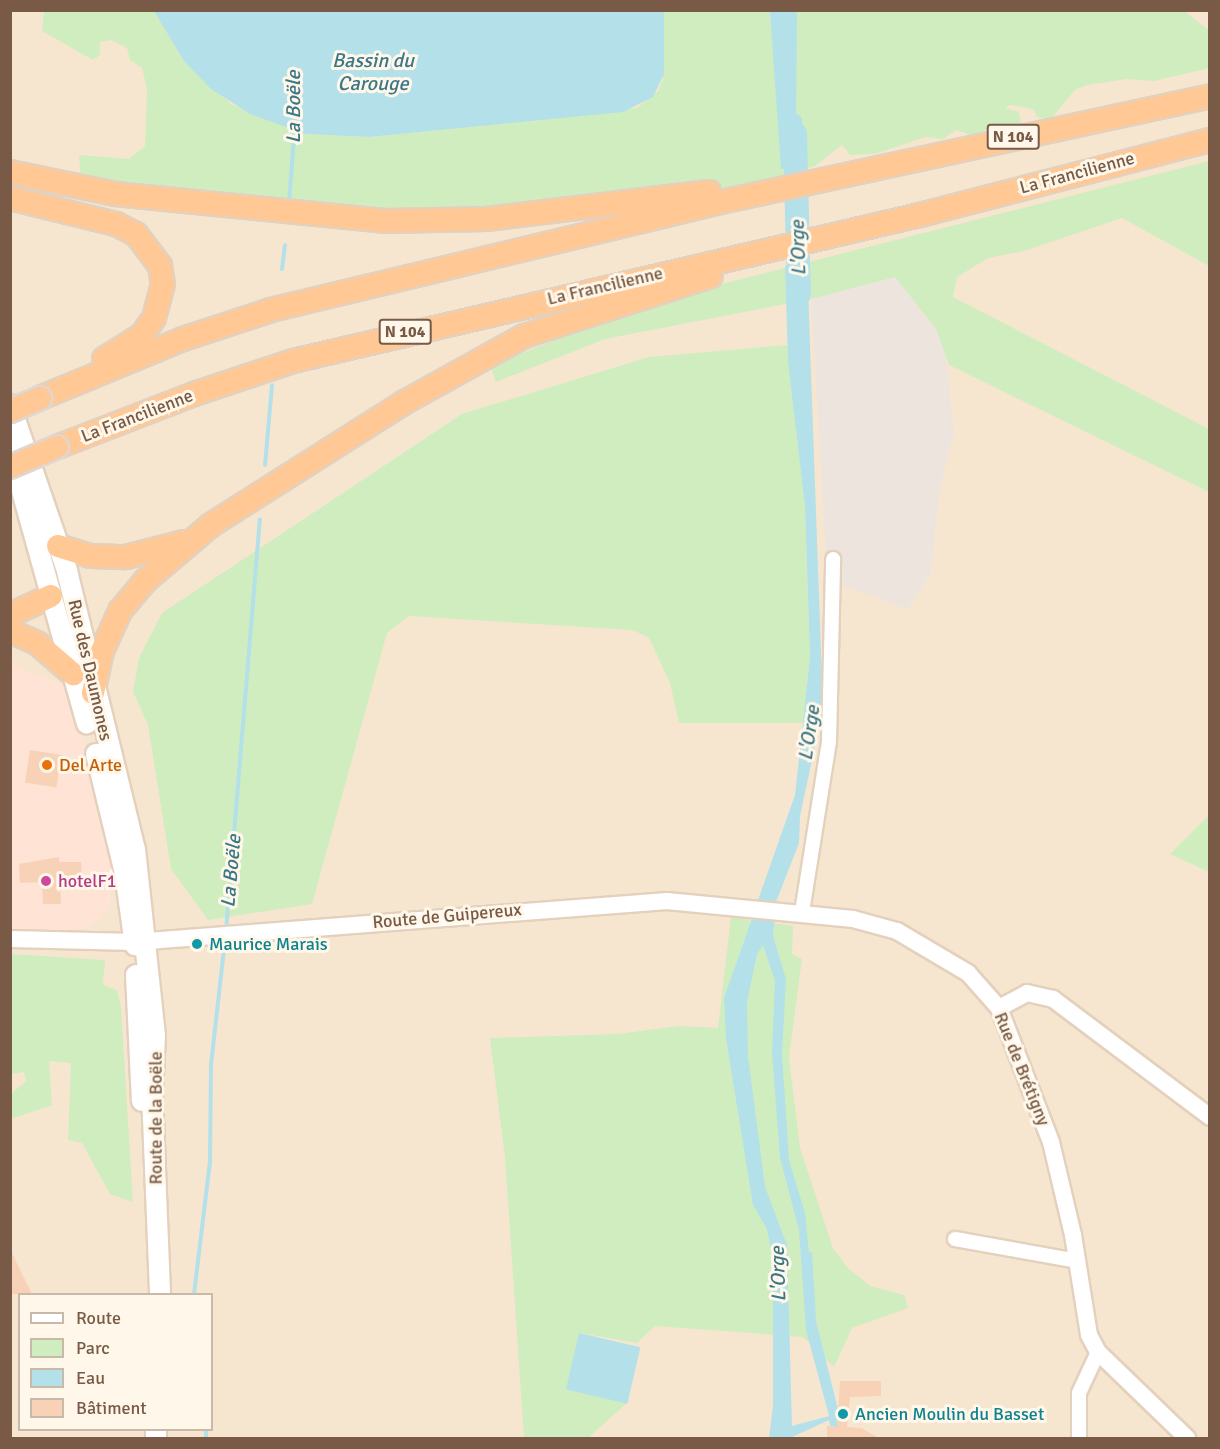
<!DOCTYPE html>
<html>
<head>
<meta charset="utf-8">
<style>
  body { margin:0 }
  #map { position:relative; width:1220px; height:1449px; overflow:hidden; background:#fef4e2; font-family:Signika,sans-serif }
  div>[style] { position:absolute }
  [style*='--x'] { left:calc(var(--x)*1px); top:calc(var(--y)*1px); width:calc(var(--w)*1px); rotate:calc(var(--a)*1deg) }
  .residential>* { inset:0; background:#f7e6cf }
  .commercial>* { inset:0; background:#ffe3d5 }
  .industrial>* { inset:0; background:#ede5dd }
  .green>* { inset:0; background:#d0edbf }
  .water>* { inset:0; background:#b4e0ea; transform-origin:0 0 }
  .stream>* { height:4px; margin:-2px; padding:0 2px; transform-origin:2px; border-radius:2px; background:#b4e0ea }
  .river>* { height:24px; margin:-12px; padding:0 12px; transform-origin:12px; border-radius:12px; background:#b4e0ea }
  .building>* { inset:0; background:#f7d2b7; transform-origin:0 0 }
  .roads { filter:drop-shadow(2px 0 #e4d1bd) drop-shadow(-2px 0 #e4d1bd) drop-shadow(0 2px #e4d1bd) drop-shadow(0 -2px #e4d1bd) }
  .minor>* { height:14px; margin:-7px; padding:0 7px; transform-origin:7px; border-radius:7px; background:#fff }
  .tertiary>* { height:16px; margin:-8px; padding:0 8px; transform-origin:8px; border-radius:8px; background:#fff }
  .secondary>* { height:20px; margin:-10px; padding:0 10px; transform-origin:10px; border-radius:10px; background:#fff }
  .trunk>* { height:22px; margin:-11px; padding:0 11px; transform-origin:11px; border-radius:11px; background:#ffc895 }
  .bridges { filter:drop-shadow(2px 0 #dfd7d3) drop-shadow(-2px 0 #dfd7d3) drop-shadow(0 2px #dfd7d3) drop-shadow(0 -2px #dfd7d3) }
  .trunk-bridge>* { height:22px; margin:-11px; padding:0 11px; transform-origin:11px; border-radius:11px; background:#ffc895 }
  .dots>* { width:16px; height:16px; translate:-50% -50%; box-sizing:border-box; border:3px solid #fff8ea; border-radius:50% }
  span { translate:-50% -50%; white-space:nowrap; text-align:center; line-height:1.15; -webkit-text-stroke:6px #fff8ea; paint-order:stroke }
  .shield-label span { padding:2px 4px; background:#fff8ea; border:2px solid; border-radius:4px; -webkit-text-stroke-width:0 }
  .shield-label { font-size:16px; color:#795a46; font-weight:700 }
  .street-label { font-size:18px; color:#795a46 }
  .food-label { font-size:18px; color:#c56008 }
  .left { translate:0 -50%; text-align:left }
  .hotel-label { font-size:18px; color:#b23c85 }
  .culture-label { font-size:18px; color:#0d838f }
  .water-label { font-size:20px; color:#3b7787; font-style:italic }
  .frame { position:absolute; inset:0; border:12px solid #795a46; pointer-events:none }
  .legend { position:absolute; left:18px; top:1293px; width:195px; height:138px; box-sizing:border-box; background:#fff8ea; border:2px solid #c9b9a8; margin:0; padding:8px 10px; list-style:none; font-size:18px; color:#795a46 }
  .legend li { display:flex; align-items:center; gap:12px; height:30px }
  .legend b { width:30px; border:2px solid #c9b9a8 }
</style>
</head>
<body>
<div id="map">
  <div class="residential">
    <div style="clip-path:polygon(evenodd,10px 11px,1209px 11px,1209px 1438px,11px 1438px,10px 11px,20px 1294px,212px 1294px,212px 1430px,20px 1430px,20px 1294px)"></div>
  </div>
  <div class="commercial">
    <div style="clip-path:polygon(11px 664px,62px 685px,80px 722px,113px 870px,110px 902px,99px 921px,78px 932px,11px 936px)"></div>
  </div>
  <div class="industrial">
    <div style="clip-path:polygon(895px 277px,936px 329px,946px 355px,954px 433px,939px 493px,931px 572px,908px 610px,835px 582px,837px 555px,826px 554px,811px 299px)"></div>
  </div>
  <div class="green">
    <div style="clip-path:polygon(44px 11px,154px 11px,184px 61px,231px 104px,306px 134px,369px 137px,637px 108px,658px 91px,663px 79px,664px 11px,1184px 11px,1209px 30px,1210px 68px,1154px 81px,1127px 79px,1087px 85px,1075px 90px,1050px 120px,1037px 117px,1033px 109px,1010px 105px,1005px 108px,1019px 112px,1021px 125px,994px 124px,976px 137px,956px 130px,943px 139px,926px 137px,874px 154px,850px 155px,842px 145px,815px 166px,754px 183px,641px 204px,446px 216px,81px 181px,79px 155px,129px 159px,145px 146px,147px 89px,142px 68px,130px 60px,127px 48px,111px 40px,100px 42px,100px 55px,93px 60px,42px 31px)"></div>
    <div style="clip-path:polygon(1209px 161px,1209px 266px,1122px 218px,1024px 251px,988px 258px,957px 277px,953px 297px,1209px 429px,1209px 492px,949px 365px,936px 329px,895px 277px,811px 299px,605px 339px,496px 382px,490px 366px,586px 327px,725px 283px)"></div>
    <div style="clip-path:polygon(787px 345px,805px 507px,810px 657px,803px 723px,679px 723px,670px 683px,649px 638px,633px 630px,409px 616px,387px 633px,312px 904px,208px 920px,171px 869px,148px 725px,133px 692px,139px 658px,162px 613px,462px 414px,649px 357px)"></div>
    <div style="clip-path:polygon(1209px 815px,1209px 872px,1170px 854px)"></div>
    <div style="clip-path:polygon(731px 917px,793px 926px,792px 954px,802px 959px,789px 1057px,800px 1148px,833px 1248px,848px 1268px,870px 1286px,904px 1295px,908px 1308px,852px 1328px,834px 1367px,803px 1337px,655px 1326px,637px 1343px,580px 1333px,568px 1390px,627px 1403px,588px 1438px,524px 1438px,505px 1158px,490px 1038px,617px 1034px,679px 1026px,718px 1028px)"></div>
    <div style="clip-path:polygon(11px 954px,105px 960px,103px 985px,117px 990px,121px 1008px,133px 1202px,110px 1194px,82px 1143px,68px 1140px,71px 1063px,49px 1061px,52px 1105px,11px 1119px,11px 1094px,26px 1081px,24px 1072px,11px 1074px)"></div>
  </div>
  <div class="water">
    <div style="clip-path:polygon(154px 11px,664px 11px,664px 74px,653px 97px,623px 112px,369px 137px,306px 134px,250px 114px,211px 89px,184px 61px)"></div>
    <div style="clip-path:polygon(770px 11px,797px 11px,797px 14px,796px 113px,802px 118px,803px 145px,800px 165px,781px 169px)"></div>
    <div style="clip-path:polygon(807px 260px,823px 708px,800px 816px,799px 843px,776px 902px,758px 900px,795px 795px,810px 657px,805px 507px,788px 361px,785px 266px)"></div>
    <div style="clip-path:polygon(evenodd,753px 916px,775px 918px,773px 936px,786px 979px,782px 1054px,789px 1160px,805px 1213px,815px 1317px,838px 1409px,837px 1427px,830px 1426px,829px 1420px,790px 1438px,769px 1438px,773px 1406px,773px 1258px,767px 1229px,753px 1205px,726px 1038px,724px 998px,753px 916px,763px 945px,775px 981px,772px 1053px,780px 1158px,799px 1230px,806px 1330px,829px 1416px,792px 1426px,787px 1245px,765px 1187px,748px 1056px,747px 1002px,757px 954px,763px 945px)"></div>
    <div style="left:579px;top:1333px;width:63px;height:58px;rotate:13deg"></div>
  </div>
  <div class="stream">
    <div style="--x:289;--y:202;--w:76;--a:-85.5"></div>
    <div style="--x:282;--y:269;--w:24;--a:-83"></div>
    <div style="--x:265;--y:465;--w:80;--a:-85"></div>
    <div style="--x:226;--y:931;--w:413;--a:-85.3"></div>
    <div style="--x:810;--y:1254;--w:62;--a:86.3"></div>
    <div style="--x:194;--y:1294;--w:134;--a:-83.1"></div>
    <div style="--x:210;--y:1161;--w:96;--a:-89.4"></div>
    <div style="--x:211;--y:1065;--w:125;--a:-83.6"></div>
    <div style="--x:206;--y:1430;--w:8;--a:90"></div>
  </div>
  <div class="river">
    <div style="--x:795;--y:134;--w:160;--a:88.6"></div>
  </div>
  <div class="building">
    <div style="left:30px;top:750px;width:32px;height:33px;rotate:9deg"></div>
    <div style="clip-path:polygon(59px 857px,59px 862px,81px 862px,82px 880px,60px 882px,61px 904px,43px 904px,42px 882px,20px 883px,19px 864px)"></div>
    <div style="clip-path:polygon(10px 1249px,32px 1294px,10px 1294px)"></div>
    <div style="clip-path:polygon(840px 1381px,881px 1381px,881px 1396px,850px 1397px,847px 1427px,861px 1428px,879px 1438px,827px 1438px,827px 1426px,837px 1427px)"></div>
  </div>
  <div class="roads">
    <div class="minor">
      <div style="--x:802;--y:912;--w:172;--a:-81"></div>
      <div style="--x:829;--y:742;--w:183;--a:-88.7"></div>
      <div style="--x:955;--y:1239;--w:124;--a:10.2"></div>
      <div style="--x:1079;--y:1438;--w:45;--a:-90"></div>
      <div style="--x:1079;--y:1393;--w:45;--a:-65.1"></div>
    </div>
    <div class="tertiary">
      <div style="--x:10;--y:939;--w:125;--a:1.4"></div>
      <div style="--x:135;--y:942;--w:534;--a:-4.41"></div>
      <div style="--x:667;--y:901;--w:187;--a:5.5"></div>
      <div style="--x:853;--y:919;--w:46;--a:15.3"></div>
      <div style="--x:897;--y:931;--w:82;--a:30.6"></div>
      <div style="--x:968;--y:973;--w:47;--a:48.5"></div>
      <div style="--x:999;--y:1008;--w:144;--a:68.8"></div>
      <div style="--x:1051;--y:1142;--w:96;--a:76.7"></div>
      <div style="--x:1073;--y:1235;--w:101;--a:80.9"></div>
      <div style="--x:1089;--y:1335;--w:19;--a:62"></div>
      <div style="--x:1098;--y:1352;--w:124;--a:44"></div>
      <div style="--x:999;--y:1008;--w:32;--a:-28"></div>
      <div style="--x:1027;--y:993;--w:27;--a:13"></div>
      <div style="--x:1053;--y:999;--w:196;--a:36.9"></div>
    </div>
    <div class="secondary">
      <div style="--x:10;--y:405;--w:176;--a:71"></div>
      <div style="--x:67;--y:571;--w:286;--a:76.3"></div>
      <div style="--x:135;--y:849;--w:188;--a:83.9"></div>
      <div style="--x:155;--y:1036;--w:57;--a:93"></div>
      <div style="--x:152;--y:1093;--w:201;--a:87.7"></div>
      <div style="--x:10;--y:448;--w:286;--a:74.4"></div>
      <div style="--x:96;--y:754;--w:122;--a:76.3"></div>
      <div style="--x:125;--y:873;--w:73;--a:82.1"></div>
      <div style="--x:136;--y:975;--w:126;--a:87.3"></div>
      <div style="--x:156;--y:1430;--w:8;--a:90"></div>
    </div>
    <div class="trunk">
      <div style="--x:10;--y:172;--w:107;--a:11.8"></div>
      <div style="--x:115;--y:194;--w:271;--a:5.7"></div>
      <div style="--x:385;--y:221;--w:101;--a:-1.1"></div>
      <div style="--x:486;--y:219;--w:225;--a:-6.9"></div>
      <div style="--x:10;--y:198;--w:109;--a:13.8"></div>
      <div style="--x:116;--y:224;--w:22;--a:27"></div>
      <div style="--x:136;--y:234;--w:40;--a:53"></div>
      <div style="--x:160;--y:266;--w:18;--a:81"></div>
      <div style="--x:163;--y:284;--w:35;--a:105"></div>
      <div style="--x:154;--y:318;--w:21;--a:125"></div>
      <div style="--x:142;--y:335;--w:45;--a:147.7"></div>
      <div style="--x:40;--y:398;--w:155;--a:-22.4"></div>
      <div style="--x:183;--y:339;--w:93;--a:-18.2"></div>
      <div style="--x:271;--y:310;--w:477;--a:-13.5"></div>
      <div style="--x:735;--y:199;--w:486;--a:-12.2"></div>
      <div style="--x:57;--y:447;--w:147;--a:-21.1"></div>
      <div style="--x:194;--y:394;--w:104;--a:-18.4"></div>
      <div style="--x:293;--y:361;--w:644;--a:-13.11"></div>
      <div style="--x:920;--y:215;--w:300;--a:-14.5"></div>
      <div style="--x:58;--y:546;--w:34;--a:17"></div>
      <div style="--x:91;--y:556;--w:35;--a:2"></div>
      <div style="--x:126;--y:557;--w:60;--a:-14.5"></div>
      <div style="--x:10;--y:615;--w:45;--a:-24.9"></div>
      <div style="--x:10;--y:631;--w:30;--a:24"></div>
      <div style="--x:37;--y:643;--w:48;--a:40.7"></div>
      <div style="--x:93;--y:693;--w:43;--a:-77.9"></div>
      <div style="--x:102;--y:651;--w:44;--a:-65.8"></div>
      <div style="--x:120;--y:611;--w:39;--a:-50"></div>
      <div style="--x:145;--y:581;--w:87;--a:-40.3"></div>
      <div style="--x:211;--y:525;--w:227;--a:-32.4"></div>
      <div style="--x:403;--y:403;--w:138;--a:-29"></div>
      <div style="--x:524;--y:336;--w:196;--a:-17.8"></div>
    </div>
  </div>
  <div class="bridges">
    <div class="trunk-bridge">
      <div style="--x:10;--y:411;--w:33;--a:-23"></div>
      <div style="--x:10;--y:467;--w:51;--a:-23.1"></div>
    </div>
  </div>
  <div class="dots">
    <div style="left:47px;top:765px;background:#e8710a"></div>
    <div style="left:46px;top:881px;background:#d1479c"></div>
    <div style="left:197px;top:944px;background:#0f9aa8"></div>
    <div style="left:843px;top:1414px;background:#0f9aa8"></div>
  </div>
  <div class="shield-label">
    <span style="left:1013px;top:137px">N 104</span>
    <span style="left:405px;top:332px">N 104</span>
  </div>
  <div class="street-label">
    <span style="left:1077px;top:173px;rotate:-15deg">La Francilienne</span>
    <span style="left:605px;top:286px;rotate:-13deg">La Francilienne</span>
    <span style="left:137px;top:416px;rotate:-21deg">La Francilienne</span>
    <span style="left:90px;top:670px;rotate:77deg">Rue des Daumones</span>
    <span style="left:447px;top:916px;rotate:-5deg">Route de Guipereux</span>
    <span style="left:1022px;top:1069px;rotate:68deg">Rue de Brétigny</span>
    <span style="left:156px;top:1118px;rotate:-90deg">Route de la Boële</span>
  </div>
  <div class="food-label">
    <span class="left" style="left:59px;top:765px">Del Arte</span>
  </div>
  <div class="hotel-label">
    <span class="left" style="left:58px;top:881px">hotelF1</span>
  </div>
  <div class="culture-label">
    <span class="left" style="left:209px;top:944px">Maurice Marais</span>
    <span class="left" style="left:855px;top:1414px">Ancien Moulin du Basset</span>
  </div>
  <div class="water-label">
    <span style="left:373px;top:72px">Bassin du<br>Carouge</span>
    <span style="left:293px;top:107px;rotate:-90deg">La Boële</span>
    <span style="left:798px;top:248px;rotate:-92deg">L'Orge</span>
    <span style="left:809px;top:733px;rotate:-82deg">L'Orge</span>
    <span style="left:231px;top:871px;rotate:-85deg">La Boële</span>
    <span style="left:778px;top:1274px;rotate:-92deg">L'Orge</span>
  </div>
  <div class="frame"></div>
  <ul class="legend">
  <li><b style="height:8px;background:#fff"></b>Route</li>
  <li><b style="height:16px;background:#d0edbf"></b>Parc</li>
  <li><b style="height:16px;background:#b4e0ea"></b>Eau</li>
  <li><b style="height:16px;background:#f7d2b7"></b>Bâtiment</li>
  </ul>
</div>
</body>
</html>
